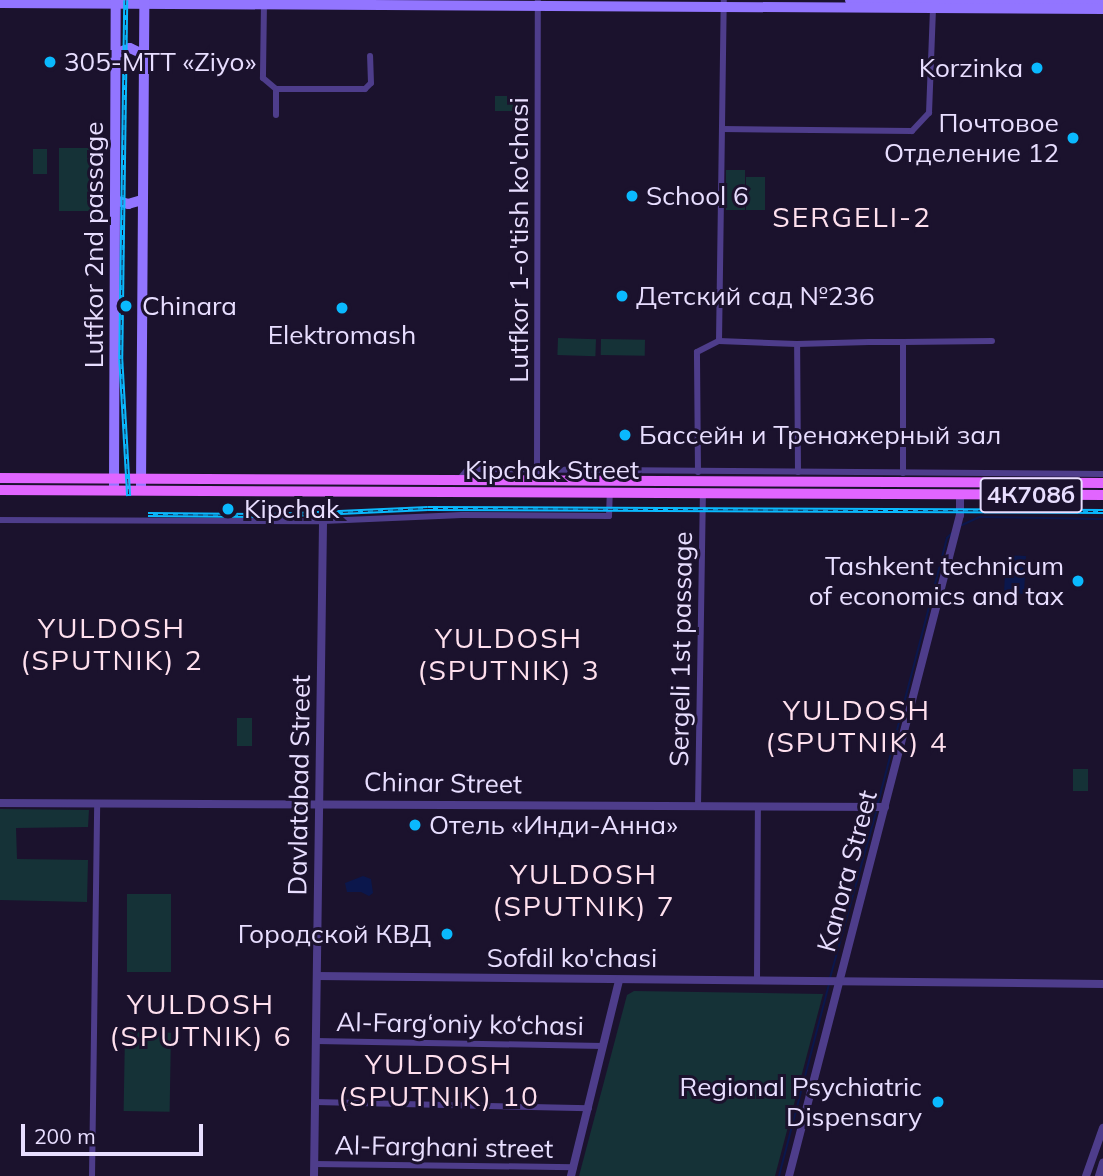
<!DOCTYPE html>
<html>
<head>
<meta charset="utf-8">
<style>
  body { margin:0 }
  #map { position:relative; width:1103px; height:1176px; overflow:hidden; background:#1b122d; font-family:Mulish,sans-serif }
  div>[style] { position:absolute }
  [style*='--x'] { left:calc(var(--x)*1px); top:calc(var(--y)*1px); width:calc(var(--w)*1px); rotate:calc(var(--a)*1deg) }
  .green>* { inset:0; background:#153237; transform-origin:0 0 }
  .water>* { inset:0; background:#0b174c; transform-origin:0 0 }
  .stream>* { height:2px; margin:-1px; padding:0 1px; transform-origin:1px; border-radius:1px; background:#0b174c }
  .minor>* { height:6px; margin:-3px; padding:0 3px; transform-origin:3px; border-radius:3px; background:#4e3d8b }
  .tertiary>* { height:8px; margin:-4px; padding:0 4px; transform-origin:4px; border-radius:4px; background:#4e3d8b }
  .secondary>* { height:10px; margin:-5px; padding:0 5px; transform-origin:5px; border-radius:5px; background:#9275ff }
  .primary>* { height:10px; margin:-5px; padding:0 5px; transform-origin:5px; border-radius:5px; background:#e165ff }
  .rail>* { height:4.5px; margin-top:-2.25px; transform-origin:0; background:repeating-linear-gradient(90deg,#1b122d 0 5px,#0ab9fe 0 10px); box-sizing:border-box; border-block:2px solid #0ab9fe }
  .dots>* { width:19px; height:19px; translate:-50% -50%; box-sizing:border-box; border:4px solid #1b122d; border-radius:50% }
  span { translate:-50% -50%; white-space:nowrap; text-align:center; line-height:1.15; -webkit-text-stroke:6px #1b122d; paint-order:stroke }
  .shield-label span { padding:2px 5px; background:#1b122d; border:2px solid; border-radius:5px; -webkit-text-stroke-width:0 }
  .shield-label { font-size:24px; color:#e8deff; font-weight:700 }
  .poi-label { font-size:26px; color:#e8deff }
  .left { translate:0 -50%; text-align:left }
  .right { translate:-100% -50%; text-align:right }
  .street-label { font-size:26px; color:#e8deff }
  .neighbourhood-label { font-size:28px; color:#ffe0ee; letter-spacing:2px }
  .scale { position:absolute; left:21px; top:1124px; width:182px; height:32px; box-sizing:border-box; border:4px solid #e8deff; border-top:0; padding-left:9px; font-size:21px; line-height:24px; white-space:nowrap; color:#e8deff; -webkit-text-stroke:5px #1b122d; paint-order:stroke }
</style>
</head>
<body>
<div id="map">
  <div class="green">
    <div style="left:495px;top:96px;width:26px;height:15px"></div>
    <div style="left:59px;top:148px;width:31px;height:63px"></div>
    <div style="left:33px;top:149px;width:14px;height:25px"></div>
    <div style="left:726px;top:170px;width:19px;height:40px"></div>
    <div style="left:746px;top:177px;width:19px;height:33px"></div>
    <div style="left:558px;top:338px;width:38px;height:17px;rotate:2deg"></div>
    <div style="left:601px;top:339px;width:44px;height:16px;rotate:1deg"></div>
    <div style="left:237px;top:718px;width:15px;height:28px"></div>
    <div style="left:1073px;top:769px;width:15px;height:22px"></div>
    <div style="clip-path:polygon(0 809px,89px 810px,88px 827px,16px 828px,17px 859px,88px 860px,87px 902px,0 900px)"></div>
    <div style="left:127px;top:894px;width:44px;height:78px"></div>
    <div style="clip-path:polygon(634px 991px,823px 994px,775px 1176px,579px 1176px,627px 995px)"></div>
    <div style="left:125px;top:1032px;width:46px;height:79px;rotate:1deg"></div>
  </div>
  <div class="water">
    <div style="left:1006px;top:555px;width:20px;height:38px;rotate:3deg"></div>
    <div style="clip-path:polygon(363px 876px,371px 879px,373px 893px,369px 896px,361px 892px,347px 892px,345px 883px)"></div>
  </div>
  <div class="stream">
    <div style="--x:962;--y:525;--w:19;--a:-25"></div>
    <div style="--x:979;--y:517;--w:124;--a:0.9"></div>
    <div style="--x:878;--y:803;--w:274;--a:-75.4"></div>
    <div style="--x:947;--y:538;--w:7;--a:-45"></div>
    <div style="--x:830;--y:978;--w:172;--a:-74.5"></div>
    <div style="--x:779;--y:1176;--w:198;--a:-75.4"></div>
  </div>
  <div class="minor">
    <div style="--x:264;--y:2;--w:76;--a:90.8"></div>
    <div style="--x:263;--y:78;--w:17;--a:40"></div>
    <div style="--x:276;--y:89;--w:26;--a:90"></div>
    <div style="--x:276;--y:89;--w:89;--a:0"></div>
    <div style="--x:365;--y:89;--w:8;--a:-45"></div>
    <div style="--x:371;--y:83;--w:27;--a:-92"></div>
    <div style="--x:722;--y:129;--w:190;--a:0.6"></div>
    <div style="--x:912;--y:131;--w:25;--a:-47"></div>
    <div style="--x:929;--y:113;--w:105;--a:-87.8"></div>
    <div style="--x:719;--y:341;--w:341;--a:-89.2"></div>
    <div style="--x:903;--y:342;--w:89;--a:-0.6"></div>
    <div style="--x:537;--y:472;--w:472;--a:-89.9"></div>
    <div style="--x:698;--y:472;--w:120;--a:-90.5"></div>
    <div style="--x:697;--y:352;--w:25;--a:-27"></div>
    <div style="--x:719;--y:341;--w:78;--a:2.2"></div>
    <div style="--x:798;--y:472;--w:128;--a:-90.4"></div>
    <div style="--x:797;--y:344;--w:72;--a:-1.6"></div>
    <div style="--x:869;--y:342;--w:34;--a:0"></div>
    <div style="--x:903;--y:342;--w:131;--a:90"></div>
    <div style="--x:459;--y:480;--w:14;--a:-51"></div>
    <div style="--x:468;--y:469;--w:635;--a:0.45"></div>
    <div style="--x:0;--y:520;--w:323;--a:0.2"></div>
    <div style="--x:323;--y:521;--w:139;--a:-2.5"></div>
    <div style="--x:462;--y:515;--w:147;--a:0.4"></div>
    <div style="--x:609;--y:516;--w:23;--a:-88"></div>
    <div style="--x:698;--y:806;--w:313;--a:-89.1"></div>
    <div style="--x:757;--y:980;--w:173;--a:-89.7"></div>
    <div style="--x:316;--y:1041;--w:287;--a:1"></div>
    <div style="--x:315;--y:1102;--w:274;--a:1.3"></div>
    <div style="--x:314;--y:1164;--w:260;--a:0.7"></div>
    <div style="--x:92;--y:1176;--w:373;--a:-89.2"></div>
  </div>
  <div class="tertiary">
    <div style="--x:0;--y:803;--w:885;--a:0.26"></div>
    <div style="--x:317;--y:976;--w:786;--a:0.58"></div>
    <div style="--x:314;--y:1176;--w:655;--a:-89.21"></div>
    <div style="--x:571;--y:1176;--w:202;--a:-76.2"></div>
    <div style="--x:789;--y:1176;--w:683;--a:-75.5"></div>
    <div style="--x:960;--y:515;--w:21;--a:-90"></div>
    <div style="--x:1086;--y:1176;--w:51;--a:-70.5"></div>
    <div style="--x:1099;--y:1176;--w:14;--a:-73"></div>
  </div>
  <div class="secondary">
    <div style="--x:850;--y:0;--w:253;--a:0.2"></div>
    <div style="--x:0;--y:3;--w:1103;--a:0.31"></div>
    <div style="--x:115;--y:54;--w:16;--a:-22"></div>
    <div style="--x:130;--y:48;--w:14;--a:25"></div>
    <div style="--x:115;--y:200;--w:14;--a:17"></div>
    <div style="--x:128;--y:204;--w:15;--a:-16"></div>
    <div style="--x:114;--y:486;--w:486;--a:-89.8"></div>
    <div style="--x:141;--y:486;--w:486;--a:-89.6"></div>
  </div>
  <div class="primary">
    <div style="--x:0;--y:478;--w:1103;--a:0.26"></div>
    <div style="--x:0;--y:490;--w:1103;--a:0.26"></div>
  </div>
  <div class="rail">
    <div style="--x:126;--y:0;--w:359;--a:90.8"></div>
    <div style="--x:121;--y:359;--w:137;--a:86.7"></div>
    <div style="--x:148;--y:514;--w:125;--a:0.5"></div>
    <div style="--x:273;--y:515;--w:155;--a:-2.6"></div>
    <div style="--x:428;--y:508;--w:675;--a:0.25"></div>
  </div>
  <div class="dots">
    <div style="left:50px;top:62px;background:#0ab9fe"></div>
    <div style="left:1037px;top:68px;background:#0ab9fe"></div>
    <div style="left:1073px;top:138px;background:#0ab9fe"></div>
    <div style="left:632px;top:196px;background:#0ab9fe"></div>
    <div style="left:622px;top:296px;background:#0ab9fe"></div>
    <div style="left:126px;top:306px;background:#0ab9fe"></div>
    <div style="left:342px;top:308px;background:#0ab9fe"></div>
    <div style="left:625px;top:435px;background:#0ab9fe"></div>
    <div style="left:228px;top:509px;background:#0ab9fe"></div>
    <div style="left:1078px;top:581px;background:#0ab9fe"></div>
    <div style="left:415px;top:825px;background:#0ab9fe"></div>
    <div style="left:447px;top:934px;background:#0ab9fe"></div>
    <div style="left:938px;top:1102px;background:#0ab9fe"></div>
  </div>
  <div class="shield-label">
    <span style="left:1031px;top:495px">4К708б</span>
  </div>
  <div class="poi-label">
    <span class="left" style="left:64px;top:62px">305-MTT «Ziyo»</span>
    <span class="right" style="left:1023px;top:68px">Korzinka</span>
    <span class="right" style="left:1059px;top:138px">Почтовое<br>Отделение 12</span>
    <span class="left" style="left:646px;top:196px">School 6</span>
    <span class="left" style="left:636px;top:296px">Детский сад №236</span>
    <span class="left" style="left:142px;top:306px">Chinara</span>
    <span style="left:342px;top:335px">Elektromash</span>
    <span class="left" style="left:639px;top:435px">Бассейн и Тренажерный зал</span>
    <span class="left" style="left:244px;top:509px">Kipchak</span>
    <span class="right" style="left:1064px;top:581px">Tashkent technicum<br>of economics and tax</span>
    <span class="left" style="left:429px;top:825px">Отель «Инди-Анна»</span>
    <span class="right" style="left:431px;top:934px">Городской КВД</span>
    <span class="right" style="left:922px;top:1102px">Regional Psychiatric<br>Dispensary</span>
  </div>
  <div class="street-label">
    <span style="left:519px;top:240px;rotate:-90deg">Lutfkor 1-o'tish ko'chasi</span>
    <span style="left:94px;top:245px;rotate:-90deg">Lutfkor 2nd passage</span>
    <span style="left:552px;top:470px">Kipchak Street</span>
    <span style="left:681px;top:649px;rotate:-89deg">Sergeli 1st passage</span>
    <span style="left:443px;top:783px;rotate:1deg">Chinar Street</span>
    <span style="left:299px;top:785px;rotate:-89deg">Davlatabad Street</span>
    <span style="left:847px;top:871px;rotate:-75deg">Kanora Street</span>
    <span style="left:572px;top:958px">Sofdil ko'chasi</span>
    <span style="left:460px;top:1024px;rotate:1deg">Al-Farg‘oniy ko‘chasi</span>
    <span style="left:444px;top:1147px;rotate:1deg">Al-Farghani street</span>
  </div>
  <div class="neighbourhood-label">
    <span style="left:852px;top:217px">SERGELI-2</span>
    <span style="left:112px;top:644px">YULDOSH<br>(SPUTNIK) 2</span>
    <span style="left:509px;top:654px">YULDOSH<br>(SPUTNIK) 3</span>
    <span style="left:857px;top:726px">YULDOSH<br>(SPUTNIK) 4</span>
    <span style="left:584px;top:890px">YULDOSH<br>(SPUTNIK) 7</span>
    <span style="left:201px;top:1020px">YULDOSH<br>(SPUTNIK) 6</span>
    <span style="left:439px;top:1080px">YULDOSH<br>(SPUTNIK) 10</span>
  </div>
  <div class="scale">200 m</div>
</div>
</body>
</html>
